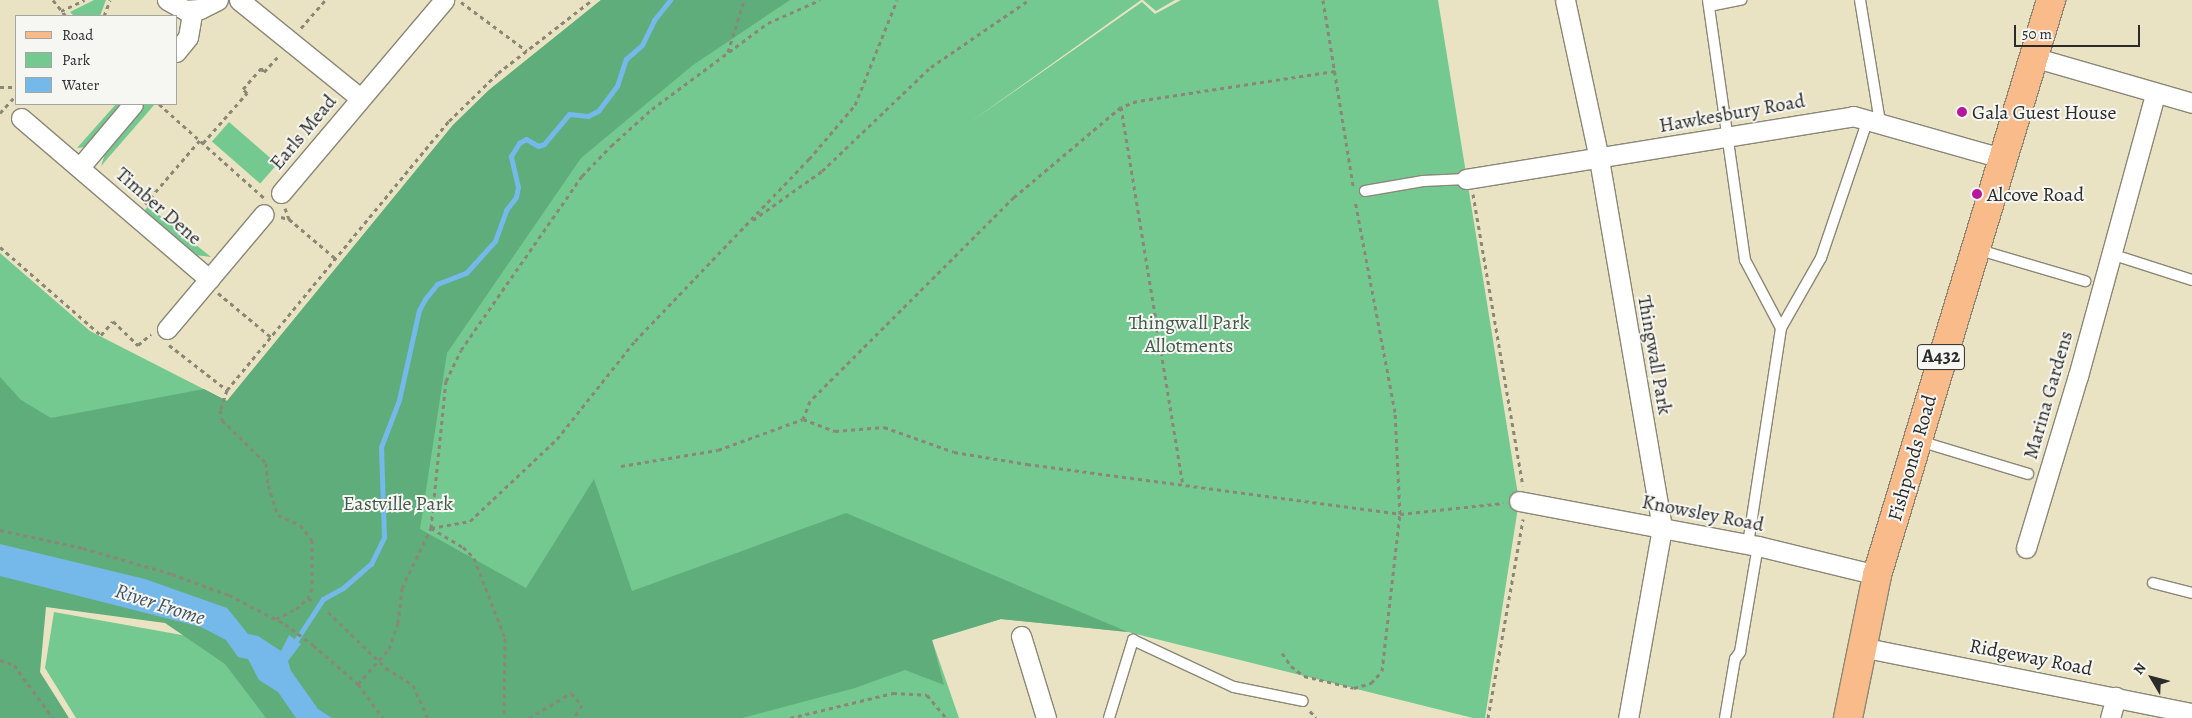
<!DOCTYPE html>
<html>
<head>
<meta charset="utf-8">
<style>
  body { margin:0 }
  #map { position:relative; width:2192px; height:718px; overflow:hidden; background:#eae3c3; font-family:Alegreya,serif }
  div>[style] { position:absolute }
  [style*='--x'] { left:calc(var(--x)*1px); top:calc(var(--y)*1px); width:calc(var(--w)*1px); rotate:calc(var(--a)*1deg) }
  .green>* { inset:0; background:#73c98f; transform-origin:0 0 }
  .forest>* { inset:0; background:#5ead7a }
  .water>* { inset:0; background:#75b8ea }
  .stream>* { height:5px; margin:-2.5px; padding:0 2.5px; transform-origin:2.5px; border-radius:2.5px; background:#75b8ea }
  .path>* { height:3px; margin-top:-1.5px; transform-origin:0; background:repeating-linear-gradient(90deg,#8a8777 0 4px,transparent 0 8px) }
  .roads { filter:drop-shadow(1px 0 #8a8777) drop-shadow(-1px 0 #8a8777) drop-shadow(0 1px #8a8777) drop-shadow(0 -1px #8a8777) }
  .service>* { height:10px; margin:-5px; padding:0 5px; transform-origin:5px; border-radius:5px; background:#fff }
  .minor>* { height:19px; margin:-9.5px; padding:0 9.5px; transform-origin:9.5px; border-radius:9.5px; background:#fff }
  .primary>* { height:28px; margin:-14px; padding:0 14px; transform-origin:14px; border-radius:14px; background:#fabb8b }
  .dots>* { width:14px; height:14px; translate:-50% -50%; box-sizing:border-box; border:2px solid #f6f6f2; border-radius:50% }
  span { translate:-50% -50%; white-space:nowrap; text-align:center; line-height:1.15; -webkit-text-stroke:4px #f6f6f2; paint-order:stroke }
  .shield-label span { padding:1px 4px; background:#f6f6f2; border:1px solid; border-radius:4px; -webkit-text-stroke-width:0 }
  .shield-label { font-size:19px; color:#2b2b2b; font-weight:700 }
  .poi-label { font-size:20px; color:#2b2b2b }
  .left { translate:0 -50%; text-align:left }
  .street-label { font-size:20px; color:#2b2b2b }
  .park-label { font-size:20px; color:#415a49 }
  .water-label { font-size:21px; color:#415564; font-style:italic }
  .legend { position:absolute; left:15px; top:15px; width:162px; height:90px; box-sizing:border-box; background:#f6f6f2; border:1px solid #a5a5a2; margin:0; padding:6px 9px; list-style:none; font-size:15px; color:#2b2b2b }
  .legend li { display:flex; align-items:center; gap:10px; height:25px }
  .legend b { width:25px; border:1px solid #a5a5a2 }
  .north { position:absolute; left:2127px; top:653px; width:50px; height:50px; -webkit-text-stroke:4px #f6f6f2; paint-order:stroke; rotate:307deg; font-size:14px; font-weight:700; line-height:20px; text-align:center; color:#2b2b2b }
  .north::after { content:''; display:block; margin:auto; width:18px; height:22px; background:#2b2b2b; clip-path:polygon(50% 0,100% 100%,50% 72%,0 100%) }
  .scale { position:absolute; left:2014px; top:25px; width:126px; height:22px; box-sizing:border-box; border:2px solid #2b2b2b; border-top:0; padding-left:6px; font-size:15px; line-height:18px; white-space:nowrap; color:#2b2b2b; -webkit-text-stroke:4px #f6f6f2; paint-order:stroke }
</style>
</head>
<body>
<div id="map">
  <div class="green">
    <div style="clip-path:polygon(94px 0,106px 0,100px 16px,74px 16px,70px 12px)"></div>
    <div style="clip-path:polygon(601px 0,1141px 0,969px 123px,1142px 2px,1155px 14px,1181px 0,1438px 0,1519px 501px,1485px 718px,1473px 718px,1128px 632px,1001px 619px,932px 640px,959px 718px,344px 718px,289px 675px,0 546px,0 253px,90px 331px,227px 401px,453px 125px,489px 90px)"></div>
    <div style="clip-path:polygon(1143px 0,1175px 0,1156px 11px)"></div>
    <div style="clip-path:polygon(116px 104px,126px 104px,86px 147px,77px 148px)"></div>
    <div style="clip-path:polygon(144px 104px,155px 104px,101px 166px,106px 151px)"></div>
    <div style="left:229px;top:122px;width:64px;height:26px;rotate:41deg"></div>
    <div style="clip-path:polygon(148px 206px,164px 219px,211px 257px,195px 255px,142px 214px)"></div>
    <div style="clip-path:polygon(54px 612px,204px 639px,300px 718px,76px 718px,45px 668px)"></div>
  </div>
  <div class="forest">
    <div style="clip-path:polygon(601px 0,790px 0,693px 65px,581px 158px,447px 353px,420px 529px,526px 588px,594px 479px,632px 591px,846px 513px,1128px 632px,1001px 619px,932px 640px,944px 685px,905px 670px,855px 688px,742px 718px,266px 718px,225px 664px,165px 623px,46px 607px,40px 672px,69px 718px,0 718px,0 377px,21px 400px,51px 418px,204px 389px,227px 401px,453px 125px,489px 90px)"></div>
  </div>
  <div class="water">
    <div style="clip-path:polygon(0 544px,145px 579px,227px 608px,248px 634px,258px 636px,281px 651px,289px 635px,301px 644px,288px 661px,291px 671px,318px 709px,332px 718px,296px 718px,278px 692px,259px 680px,248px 659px,238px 657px,226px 640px,201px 627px,0 576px)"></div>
  </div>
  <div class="stream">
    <div style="--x:293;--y:645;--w:55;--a:-56.9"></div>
    <div style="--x:323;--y:599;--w:23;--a:-29"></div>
    <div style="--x:343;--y:588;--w:37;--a:-41"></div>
    <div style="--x:371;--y:564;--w:30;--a:-64"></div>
    <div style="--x:384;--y:537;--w:90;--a:-91.9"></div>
    <div style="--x:381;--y:447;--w:50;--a:-69"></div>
    <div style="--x:399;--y:400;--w:92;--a:-77.5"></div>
    <div style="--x:419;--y:310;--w:13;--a:-61"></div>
    <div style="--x:425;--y:299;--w:19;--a:-51"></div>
    <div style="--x:437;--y:284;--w:31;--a:-21"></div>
    <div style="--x:466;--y:273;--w:43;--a:-47.8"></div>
    <div style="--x:495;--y:241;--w:33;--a:-70"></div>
    <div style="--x:506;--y:210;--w:16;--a:-52"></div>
    <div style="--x:516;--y:197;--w:10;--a:-79"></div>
    <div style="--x:518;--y:187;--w:32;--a:-103"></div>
    <div style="--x:511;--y:156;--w:15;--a:-58"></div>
    <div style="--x:519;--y:143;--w:8;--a:-30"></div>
    <div style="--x:526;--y:139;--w:14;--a:30"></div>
    <div style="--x:538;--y:146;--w:6;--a:-18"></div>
    <div style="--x:544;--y:144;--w:39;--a:-50"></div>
    <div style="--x:569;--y:114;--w:19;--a:6"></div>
    <div style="--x:588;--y:116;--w:11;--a:-27"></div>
    <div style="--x:598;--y:111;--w:31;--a:-53"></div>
    <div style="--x:617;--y:86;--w:28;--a:-72"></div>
    <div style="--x:626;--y:59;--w:21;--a:-41"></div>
    <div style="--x:642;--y:45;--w:28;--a:-64"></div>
    <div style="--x:654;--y:20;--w:26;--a:-51"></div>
  </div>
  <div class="path">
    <div style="--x:53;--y:0;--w:21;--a:51"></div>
    <div style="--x:1323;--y:0;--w:188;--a:80.8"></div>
    <div style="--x:461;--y:2;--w:82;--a:36.6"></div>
    <div style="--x:61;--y:11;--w:26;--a:-25"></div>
    <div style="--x:104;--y:16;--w:17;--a:-69"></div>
    <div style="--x:301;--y:28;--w:37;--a:-49"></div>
    <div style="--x:728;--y:52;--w:54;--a:-72.9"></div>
    <div style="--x:1335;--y:71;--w:200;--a:171.4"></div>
    <div style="--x:1137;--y:101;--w:17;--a:159"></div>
    <div style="--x:1121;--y:107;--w:140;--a:139.9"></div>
    <div style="--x:1014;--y:197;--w:288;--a:135"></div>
    <div style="--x:810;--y:401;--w:19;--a:111"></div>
    <div style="--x:803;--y:419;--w:34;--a:21"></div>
    <div style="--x:835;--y:431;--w:49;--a:-4.7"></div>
    <div style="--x:884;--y:427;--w:74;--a:19.7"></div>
    <div style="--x:954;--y:452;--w:74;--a:9.3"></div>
    <div style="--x:1027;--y:464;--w:376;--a:7.6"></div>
    <div style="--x:1400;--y:514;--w:102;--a:-92.8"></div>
    <div style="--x:1395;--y:412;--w:216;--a:-100.7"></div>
    <div style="--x:0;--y:87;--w:16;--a:0"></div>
    <div style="--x:159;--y:104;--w:141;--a:41.8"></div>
    <div style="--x:1121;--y:107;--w:383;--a:80.7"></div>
    <div style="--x:0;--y:113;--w:24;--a:-48"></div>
    <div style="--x:203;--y:143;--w:67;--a:-48.7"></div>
    <div style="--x:247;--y:93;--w:6;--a:-135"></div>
    <div style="--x:243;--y:89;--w:28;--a:-49"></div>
    <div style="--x:261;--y:68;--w:5;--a:53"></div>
    <div style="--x:264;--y:72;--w:24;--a:-48"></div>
    <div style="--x:1473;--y:194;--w:296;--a:80.3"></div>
    <div style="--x:145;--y:204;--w:84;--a:-49.3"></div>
    <div style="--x:285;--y:208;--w:12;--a:70"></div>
    <div style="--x:281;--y:217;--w:8;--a:14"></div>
    <div style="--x:289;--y:219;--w:60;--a:40.3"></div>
    <div style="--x:753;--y:220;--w:85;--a:-35.4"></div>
    <div style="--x:822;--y:171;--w:151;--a:-43.7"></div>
    <div style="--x:931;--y:67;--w:119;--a:-34.4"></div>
    <div style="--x:0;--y:247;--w:134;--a:41.1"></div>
    <div style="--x:101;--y:335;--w:18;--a:-49"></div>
    <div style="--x:113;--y:321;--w:35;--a:44"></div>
    <div style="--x:138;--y:345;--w:17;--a:-40"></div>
    <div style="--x:218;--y:293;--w:69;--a:39.7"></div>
    <div style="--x:169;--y:345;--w:73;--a:37.8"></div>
    <div style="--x:227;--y:390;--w:349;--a:-50.5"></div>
    <div style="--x:449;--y:121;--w:69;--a:-44.4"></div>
    <div style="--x:498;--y:73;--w:119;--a:-37.8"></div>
    <div style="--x:227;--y:390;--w:21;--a:109"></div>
    <div style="--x:220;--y:410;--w:10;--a:79"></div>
    <div style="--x:222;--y:420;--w:62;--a:44.3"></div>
    <div style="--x:266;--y:463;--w:22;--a:85"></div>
    <div style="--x:268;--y:485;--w:32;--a:72"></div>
    <div style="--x:278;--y:515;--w:24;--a:24"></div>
    <div style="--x:300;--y:525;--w:19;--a:51"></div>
    <div style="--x:312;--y:540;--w:48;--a:90"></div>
    <div style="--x:312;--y:588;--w:11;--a:112"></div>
    <div style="--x:621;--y:466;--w:98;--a:-9.4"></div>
    <div style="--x:718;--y:450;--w:90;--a:-20"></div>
    <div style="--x:431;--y:528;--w:40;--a:-10"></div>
    <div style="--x:470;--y:521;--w:120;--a:-43.3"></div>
    <div style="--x:557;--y:439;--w:125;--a:-51.5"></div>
    <div style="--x:635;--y:341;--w:252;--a:-46.3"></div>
    <div style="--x:809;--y:159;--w:71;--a:-49.6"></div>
    <div style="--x:855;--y:105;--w:113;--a:-68.2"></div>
    <div style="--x:431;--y:528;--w:37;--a:31"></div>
    <div style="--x:463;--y:547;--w:16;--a:45"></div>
    <div style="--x:474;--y:558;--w:86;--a:68.8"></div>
    <div style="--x:505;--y:638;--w:80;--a:90.7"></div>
    <div style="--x:0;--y:530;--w:85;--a:12.2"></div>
    <div style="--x:83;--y:548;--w:93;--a:16.3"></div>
    <div style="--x:172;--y:574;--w:61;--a:20.2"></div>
    <div style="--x:229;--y:595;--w:63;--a:27.4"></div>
    <div style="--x:285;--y:624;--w:35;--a:37"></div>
    <div style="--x:313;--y:645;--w:60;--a:40.9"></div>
    <div style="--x:358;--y:684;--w:42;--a:53.7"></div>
    <div style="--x:328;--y:612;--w:81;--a:44"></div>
    <div style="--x:386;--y:668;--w:32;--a:32"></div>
    <div style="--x:413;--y:685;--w:36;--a:66"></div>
    <div style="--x:276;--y:619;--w:22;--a:-27"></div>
    <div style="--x:296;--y:609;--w:16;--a:-43"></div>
    <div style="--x:308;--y:598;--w:5;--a:37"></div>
    <div style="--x:1282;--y:653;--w:16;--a:55"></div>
    <div style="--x:1291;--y:666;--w:16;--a:38"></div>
    <div style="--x:1304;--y:676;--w:51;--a:13.5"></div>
    <div style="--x:1354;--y:688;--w:18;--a:-16"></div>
    <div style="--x:1371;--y:683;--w:16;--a:-47"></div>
    <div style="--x:1382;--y:671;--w:158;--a:-83.5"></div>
    <div style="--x:1400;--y:514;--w:104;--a:-6.1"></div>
    <div style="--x:0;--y:660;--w:15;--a:20"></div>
    <div style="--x:14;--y:665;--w:66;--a:53.7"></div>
    <div style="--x:358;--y:684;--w:47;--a:-48.5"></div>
    <div style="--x:389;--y:649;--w:28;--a:-71"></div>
    <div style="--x:398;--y:623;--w:35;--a:-83"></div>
    <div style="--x:402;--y:588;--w:67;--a:-64.2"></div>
    <div style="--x:431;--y:528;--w:148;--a:-84.2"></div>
    <div style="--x:446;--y:381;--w:34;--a:-64"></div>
    <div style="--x:461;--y:350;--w:212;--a:-55.2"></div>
    <div style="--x:582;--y:176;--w:42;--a:-46"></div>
    <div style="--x:611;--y:146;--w:55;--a:-42.1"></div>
    <div style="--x:652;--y:109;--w:144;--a:-36.6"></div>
    <div style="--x:768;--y:23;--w:57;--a:-23.9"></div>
    <div style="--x:1310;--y:711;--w:9;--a:49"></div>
    <div style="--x:529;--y:718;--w:49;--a:-30.8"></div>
    <div style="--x:571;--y:693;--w:16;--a:47"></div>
    <div style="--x:582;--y:705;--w:15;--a:122"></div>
    <div style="--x:790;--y:718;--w:106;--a:-13.6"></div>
    <div style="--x:893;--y:693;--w:34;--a:3"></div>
    <div style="--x:927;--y:695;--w:30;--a:50"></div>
    <div style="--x:1488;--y:718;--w:202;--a:-80"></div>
  </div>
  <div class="roads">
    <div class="service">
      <div style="--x:1708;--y:0;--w:263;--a:81.9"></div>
      <div style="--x:1745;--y:260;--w:77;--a:62.1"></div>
      <div style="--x:1860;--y:0;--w:124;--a:80.7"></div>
      <div style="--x:1709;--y:6;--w:33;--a:-11"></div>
      <div style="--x:1365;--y:191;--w:59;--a:-9.8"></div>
      <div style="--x:1423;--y:181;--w:43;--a:-2.7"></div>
      <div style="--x:1976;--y:249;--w:114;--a:16.4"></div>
      <div style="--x:2111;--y:254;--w:85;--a:17.8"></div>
      <div style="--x:1919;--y:441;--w:114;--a:16.8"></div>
      <div style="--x:1748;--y:544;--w:219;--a:-81.3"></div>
      <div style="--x:1781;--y:328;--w:81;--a:-60.3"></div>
      <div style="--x:1821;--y:258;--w:147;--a:-71.3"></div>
      <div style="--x:2153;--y:583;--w:40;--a:14.4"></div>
      <div style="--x:1109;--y:718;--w:82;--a:-72.9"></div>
      <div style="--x:1133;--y:640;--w:111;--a:25"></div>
      <div style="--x:1234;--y:687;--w:70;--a:11.5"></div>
      <div style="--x:1725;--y:718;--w:60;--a:-80.4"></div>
      <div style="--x:1735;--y:659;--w:9;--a:-54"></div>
      <div style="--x:1740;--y:652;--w:108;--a:-80.4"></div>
    </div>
    <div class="minor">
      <div style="--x:167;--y:0;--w:21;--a:29"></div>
      <div style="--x:185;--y:10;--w:15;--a:-4"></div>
      <div style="--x:200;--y:9;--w:20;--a:-27"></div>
      <div style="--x:239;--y:0;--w:156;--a:39"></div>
      <div style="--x:1565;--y:0;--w:163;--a:77.9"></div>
      <div style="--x:1599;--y:159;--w:374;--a:80.3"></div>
      <div style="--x:1662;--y:528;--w:193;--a:100.1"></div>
      <div style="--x:176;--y:52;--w:19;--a:-51"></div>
      <div style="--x:188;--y:37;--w:27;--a:-80"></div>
      <div style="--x:2033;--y:57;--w:166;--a:16.1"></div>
      <div style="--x:21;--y:118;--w:248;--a:40.6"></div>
      <div style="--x:80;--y:167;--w:82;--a:-49.9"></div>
      <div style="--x:1466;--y:179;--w:392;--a:-9.2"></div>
      <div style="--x:1853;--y:116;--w:154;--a:15.8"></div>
      <div style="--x:281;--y:193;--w:253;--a:-49.8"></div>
      <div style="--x:167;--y:329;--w:150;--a:-49.9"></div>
      <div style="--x:1519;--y:501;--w:243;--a:10.7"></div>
      <div style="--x:1758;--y:546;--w:122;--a:13.7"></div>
      <div style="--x:2026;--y:548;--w:180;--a:-73.2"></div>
      <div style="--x:2078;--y:376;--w:292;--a:-74.7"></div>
      <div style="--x:1021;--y:636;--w:86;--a:73"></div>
      <div style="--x:1861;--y:647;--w:338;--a:11.3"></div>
      <div style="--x:2110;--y:718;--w:22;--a:-74"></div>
    </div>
    <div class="primary">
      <div style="--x:1848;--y:718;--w:146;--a:-78.5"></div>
      <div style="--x:1877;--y:575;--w:601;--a:-73.16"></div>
    </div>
  </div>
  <div class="dots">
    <div style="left:1962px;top:112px;background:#b5179e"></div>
    <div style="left:1977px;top:194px;background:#b5179e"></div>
  </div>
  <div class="shield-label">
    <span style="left:1941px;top:357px">A432</span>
  </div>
  <div class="poi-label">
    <span class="left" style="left:1972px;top:112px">Gala Guest House</span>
    <span class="left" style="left:1987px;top:194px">Alcove Road</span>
  </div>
  <div class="street-label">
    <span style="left:1732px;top:113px;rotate:-10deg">Hawkesbury Road</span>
    <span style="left:303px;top:132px;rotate:-50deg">Earls Mead</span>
    <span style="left:159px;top:206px;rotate:41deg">Timber Dene</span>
    <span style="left:1655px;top:355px;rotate:80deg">Thingwall Park</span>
    <span style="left:2048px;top:395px;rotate:-74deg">Marina Gardens</span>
    <span style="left:1912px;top:458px;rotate:-74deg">Fishponds Road</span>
    <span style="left:1703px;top:513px;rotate:11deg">Knowsley Road</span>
    <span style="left:2031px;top:657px;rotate:11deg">Ridgeway Road</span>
  </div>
  <div class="park-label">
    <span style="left:1189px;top:334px">Thingwall Park<br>Allotments</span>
    <span style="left:398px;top:503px">Eastville Park</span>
  </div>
  <div class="water-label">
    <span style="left:160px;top:604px;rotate:18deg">River Frome</span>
  </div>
  <ul class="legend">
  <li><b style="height:6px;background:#fabb8b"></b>Road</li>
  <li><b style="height:14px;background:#73c98f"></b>Park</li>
  <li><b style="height:14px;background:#75b8ea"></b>Water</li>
  </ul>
  <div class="north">N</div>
  <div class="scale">50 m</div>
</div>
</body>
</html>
